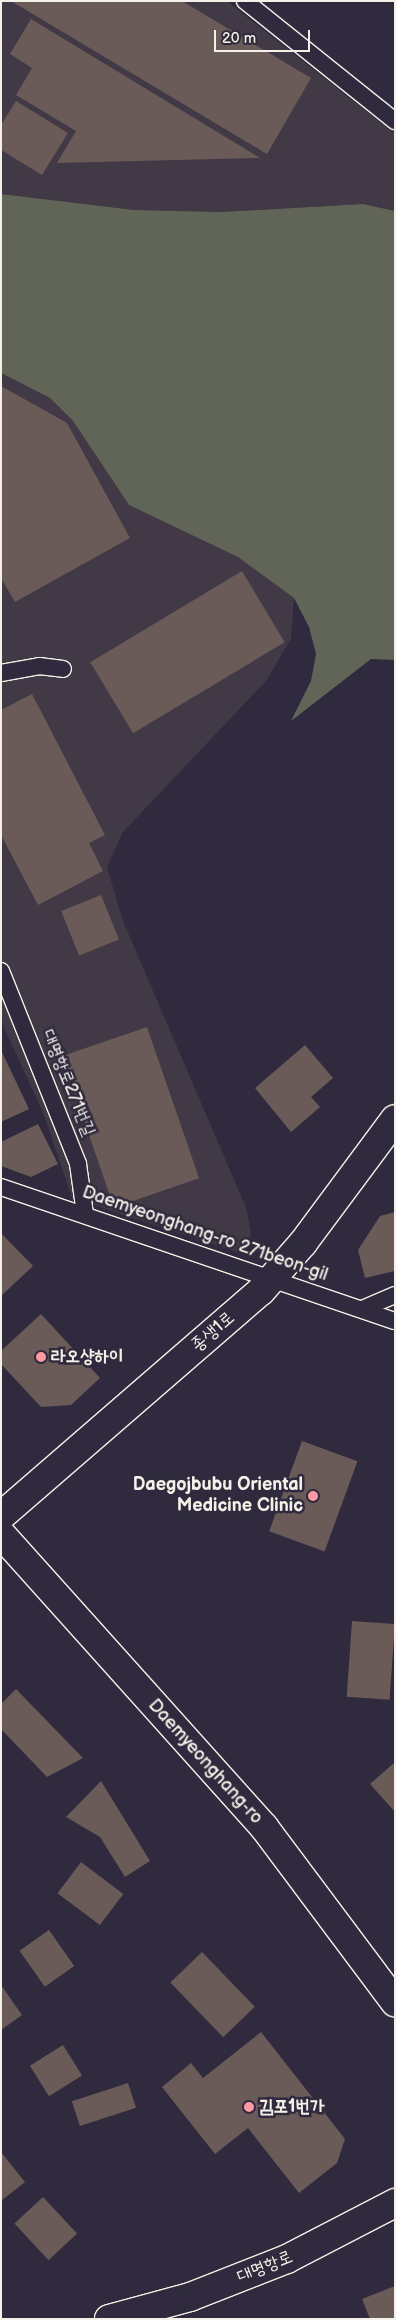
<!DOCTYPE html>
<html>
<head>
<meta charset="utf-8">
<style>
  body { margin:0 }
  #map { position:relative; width:396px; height:2320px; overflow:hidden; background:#2f2a3d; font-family:"Balsamiq Sans","Poor Story",sans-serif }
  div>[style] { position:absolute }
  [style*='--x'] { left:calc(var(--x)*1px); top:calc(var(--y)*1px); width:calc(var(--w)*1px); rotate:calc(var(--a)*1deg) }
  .built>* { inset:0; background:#413945 }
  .green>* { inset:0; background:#616557 }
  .building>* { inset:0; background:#6a5b58; transform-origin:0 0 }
  .roads { filter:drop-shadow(1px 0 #f4f1e8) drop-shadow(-1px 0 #f4f1e8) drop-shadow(0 1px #f4f1e8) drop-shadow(0 -1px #f4f1e8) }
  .lane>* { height:16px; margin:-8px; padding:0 8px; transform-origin:8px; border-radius:8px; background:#2f2a3d }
  .street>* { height:28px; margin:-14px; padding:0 14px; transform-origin:14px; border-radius:14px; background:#2f2a3d }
  .secondary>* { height:28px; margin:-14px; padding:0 14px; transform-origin:14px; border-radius:14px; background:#2f2a3d }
  .dots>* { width:14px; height:14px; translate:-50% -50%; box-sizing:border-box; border:2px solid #2f2a3d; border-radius:50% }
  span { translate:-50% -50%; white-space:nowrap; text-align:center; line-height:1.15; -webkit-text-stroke:5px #2f2a3d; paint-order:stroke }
  .street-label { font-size:18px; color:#f4f1e8 }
  .poi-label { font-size:18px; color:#f4f1e8; font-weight:700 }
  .left { translate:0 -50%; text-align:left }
  .right { translate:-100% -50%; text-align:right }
  .frame { position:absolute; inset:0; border:2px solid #f4f1e8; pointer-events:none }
  .scale { position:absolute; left:214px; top:30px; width:96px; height:22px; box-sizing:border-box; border:2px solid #f4f1e8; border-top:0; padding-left:6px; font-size:15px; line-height:18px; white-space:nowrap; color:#f4f1e8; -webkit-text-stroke:4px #2f2a3d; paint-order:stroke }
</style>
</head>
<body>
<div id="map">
  <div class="built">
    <div style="clip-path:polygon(1px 1px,227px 1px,395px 134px,395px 211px,363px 204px,222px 212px,134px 210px,1px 194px)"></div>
    <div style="clip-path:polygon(1px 373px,50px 398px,73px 421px,129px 505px,239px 557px,294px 598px,291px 639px,266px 681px,123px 832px,107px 867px,123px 921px,247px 1210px,251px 1233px,246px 1255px,72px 1198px,44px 1115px,1px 1021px)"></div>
  </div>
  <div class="green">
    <div style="clip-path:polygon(1px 194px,134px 210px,222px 212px,363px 204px,395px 211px,395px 660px,371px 659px,291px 721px,311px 681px,316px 654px,309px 627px,294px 598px,238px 557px,129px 505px,73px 421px,50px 398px,1px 373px)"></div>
  </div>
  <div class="building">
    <div style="clip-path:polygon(11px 1px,182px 1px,311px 78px,267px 154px)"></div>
    <div style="clip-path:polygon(31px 19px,260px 158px,57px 163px,76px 131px,16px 95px,32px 68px,10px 54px)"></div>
    <div style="clip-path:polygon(16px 101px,68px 133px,42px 175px,1px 150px,1px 125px)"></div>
    <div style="clip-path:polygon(1px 386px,67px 423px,130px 538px,15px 602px,1px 578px)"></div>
    <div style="left:242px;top:571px;width:83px;height:177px;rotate:59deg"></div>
    <div style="clip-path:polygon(32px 694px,105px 835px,89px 843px,103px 871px,38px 905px,1px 835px,1px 710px)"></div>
    <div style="left:101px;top:895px;width:48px;height:43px;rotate:68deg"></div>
    <div style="left:147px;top:1027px;width:160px;height:90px;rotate:71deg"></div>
    <div style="clip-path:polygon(305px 1045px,333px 1078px,311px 1097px,320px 1107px,291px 1132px,255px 1088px)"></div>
    <div style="clip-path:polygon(1px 1050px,29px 1109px,1px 1122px)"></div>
    <div style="clip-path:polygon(38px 1124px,58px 1164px,31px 1177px,1px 1166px,1px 1142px)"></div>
    <div style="clip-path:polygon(395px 1212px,395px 1271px,365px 1278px,358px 1250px,380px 1216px)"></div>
    <div style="clip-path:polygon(1px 1233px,33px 1266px,1px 1296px)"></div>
    <div style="clip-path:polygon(41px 1314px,100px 1378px,71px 1405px,41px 1407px,1px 1364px,1px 1351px)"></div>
    <div style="left:302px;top:1441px;width:59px;height:96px;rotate:20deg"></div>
    <div style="left:352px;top:1621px;width:43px;height:76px;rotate:4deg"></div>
    <div style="clip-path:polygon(16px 1689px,83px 1758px,47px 1777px,1px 1729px,1px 1704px)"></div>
    <div style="clip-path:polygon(395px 1762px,395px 1812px,370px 1784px)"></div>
    <div style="clip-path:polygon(101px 1781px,150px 1861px,125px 1877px,100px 1837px,66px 1817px)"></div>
    <div style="left:81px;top:1862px;width:53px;height:39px;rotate:37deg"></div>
    <div style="left:49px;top:1930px;width:44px;height:36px;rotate:55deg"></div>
    <div style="left:202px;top:1952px;width:76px;height:44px;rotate:46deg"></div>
    <div style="clip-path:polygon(1px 1985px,22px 2015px,1px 2030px)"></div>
    <div style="clip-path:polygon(261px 2032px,345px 2139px,337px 2163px,299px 2193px,248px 2128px,215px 2154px,162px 2087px,191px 2063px,203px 2078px)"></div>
    <div style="left:63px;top:2045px;width:36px;height:39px;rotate:58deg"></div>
    <div style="left:128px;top:2083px;width:26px;height:59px;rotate:72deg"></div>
    <div style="clip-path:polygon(1px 2152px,25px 2182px,1px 2201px)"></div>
    <div style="left:43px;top:2197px;width:50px;height:39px;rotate:47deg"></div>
    <div style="clip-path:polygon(395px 2286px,395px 2319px,370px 2319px,362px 2299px)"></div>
  </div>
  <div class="roads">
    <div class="lane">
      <div style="--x:245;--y:1;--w:192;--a:38.7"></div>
      <div style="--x:1;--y:673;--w:39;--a:-10"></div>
      <div style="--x:39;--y:666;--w:24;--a:7"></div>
      <div style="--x:1;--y:971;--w:208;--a:68.2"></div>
      <div style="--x:78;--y:1164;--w:50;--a:82"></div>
      <div style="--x:1;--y:1187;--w:416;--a:18.8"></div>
      <div style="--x:362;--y:1309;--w:36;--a:-23"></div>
    </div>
    <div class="street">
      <div style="--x:1;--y:1516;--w:344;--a:-40.9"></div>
      <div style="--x:261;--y:1291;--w:64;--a:-48.8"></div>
      <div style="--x:303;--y:1243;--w:154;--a:-53.4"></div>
      <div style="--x:109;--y:2319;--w:84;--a:-15.2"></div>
      <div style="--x:190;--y:2297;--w:104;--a:-21.4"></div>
      <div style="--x:287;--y:2259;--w:122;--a:-27.4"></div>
    </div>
    <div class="secondary">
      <div style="--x:1;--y:1534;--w:394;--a:48.1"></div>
      <div style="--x:264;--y:1827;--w:219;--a:53.2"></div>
    </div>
  </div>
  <div class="dots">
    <div style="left:41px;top:1357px;background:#ff9aa2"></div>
    <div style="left:313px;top:1496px;background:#ff9aa2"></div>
    <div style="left:249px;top:2107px;background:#ff9aa2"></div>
  </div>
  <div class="street-label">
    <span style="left:68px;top:1083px;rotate:68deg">대명항로271번길</span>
    <span style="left:205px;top:1234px;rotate:19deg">Daemyeonghang-ro 271beon-gil</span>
    <span style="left:213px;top:1332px;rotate:-41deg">종생1로</span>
    <span style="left:205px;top:1762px;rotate:48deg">Daemyeonghang-ro</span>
    <span style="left:265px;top:2267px;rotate:-22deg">대명항로</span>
  </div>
  <div class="poi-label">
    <span class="left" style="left:51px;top:1357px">라오샹하이</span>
    <span class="right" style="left:303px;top:1496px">Daegojbubu Oriental<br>Medicine Clinic</span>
    <span class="left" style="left:259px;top:2107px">김포1번가</span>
  </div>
  <div class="frame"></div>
  <div class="scale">20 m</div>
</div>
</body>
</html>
